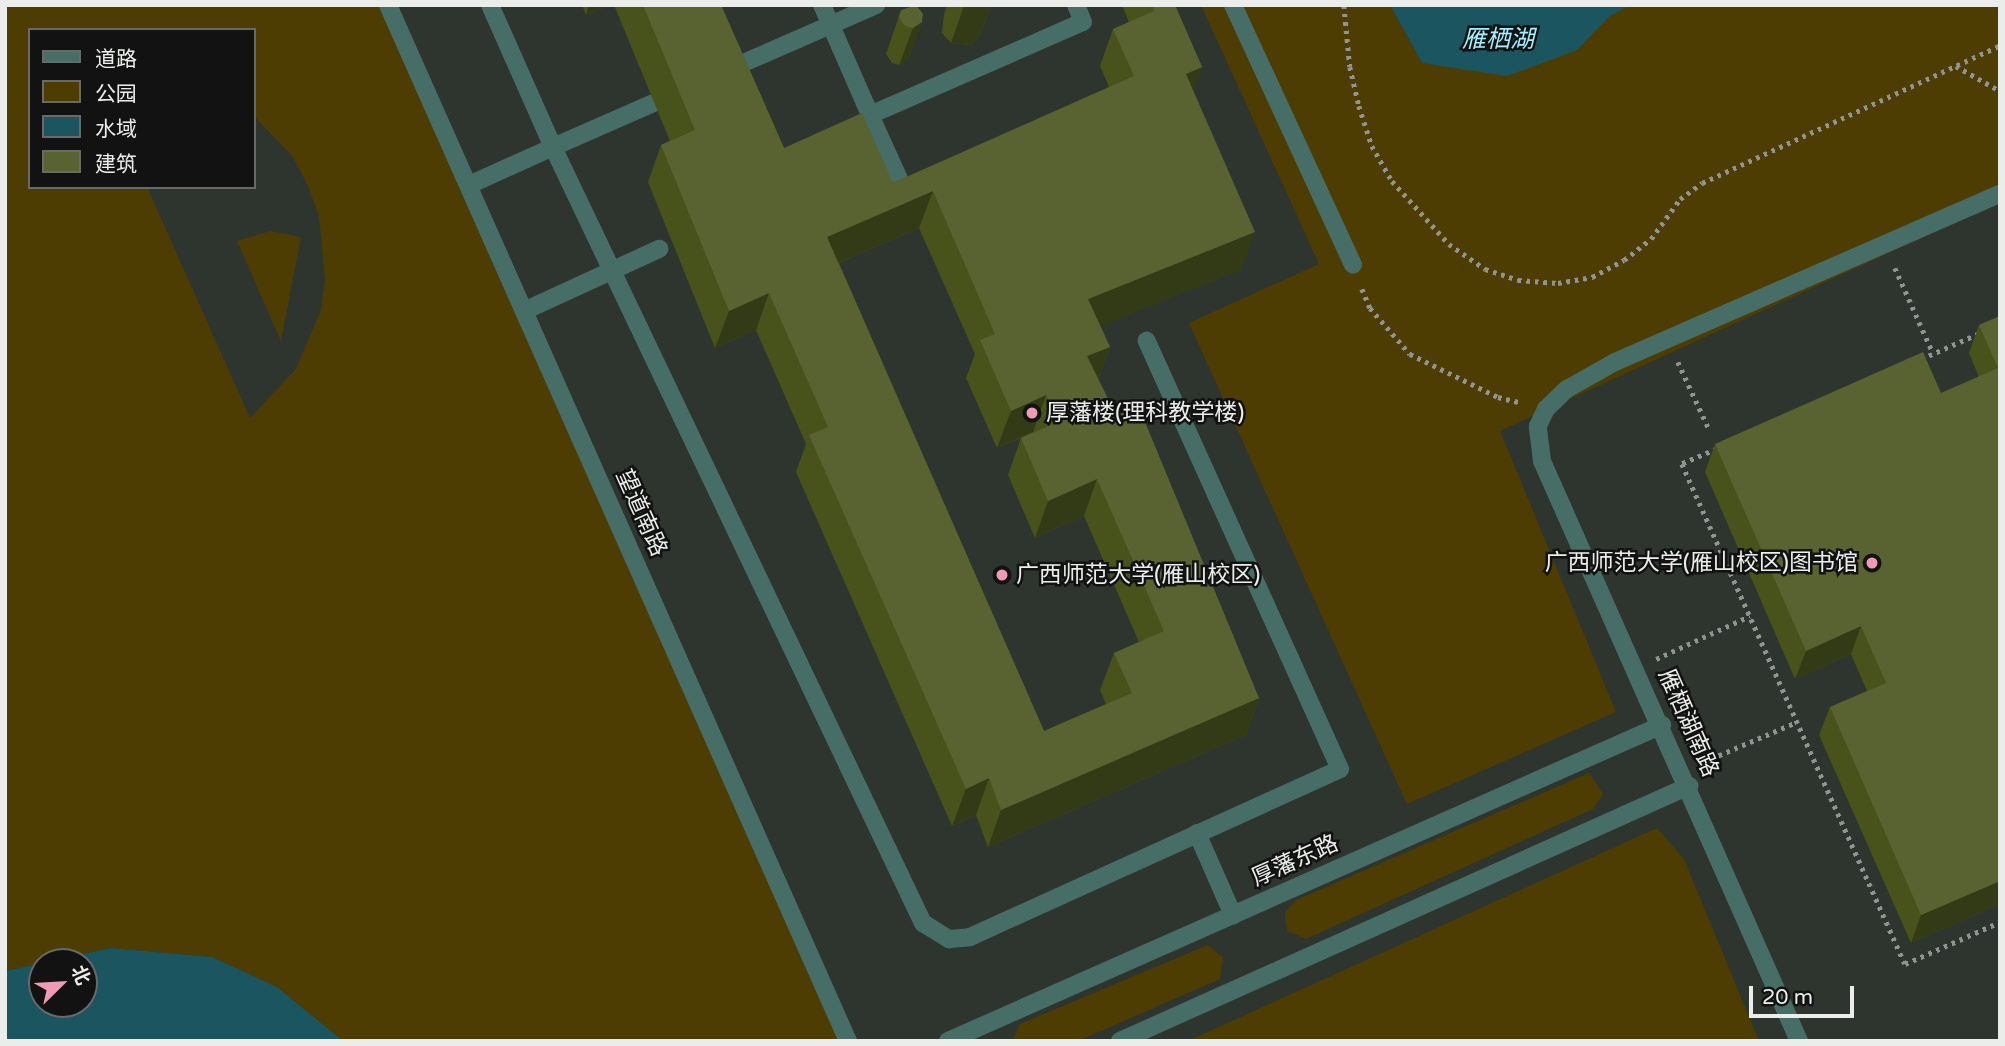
<!DOCTYPE html>
<html>
<head>
<meta charset="utf-8">
<style>
  body { margin:0 }
  #map { position:relative; width:2005px; height:1046px; overflow:hidden; background:#272a27; font-family:"Varela Round","Noto Sans SC",sans-serif }
  div>[style] { position:absolute }
  [style*='--x'] { left:calc(var(--x)*1px); top:calc(var(--y)*1px); width:calc(var(--w)*1px); rotate:calc(var(--a)*1deg) }
  .built>* { inset:0; background:#2d352e }
  .green>* { inset:0; background:#4e3d02 }
  .water>* { inset:0; background:#1b5660 }
  .path>* { height:4.5px; margin-top:-2.25px; transform-origin:0; background:repeating-linear-gradient(90deg,#919491 0 3.5px,transparent 0 8.5px) }
  .lane>* { height:18px; margin:-9px; padding:0 9px; transform-origin:9px; border-radius:9px; background:#466e66 }
  .street>* { height:18px; margin:-9px; padding:0 9px; transform-origin:9px; border-radius:9px; background:#466e66 }
  .wall>* { inset:0; background:#47531b }
  .shaded-wall>* { inset:0; background:#333b16; transform-origin:0 0 }
  .building>* { inset:0; background:#596331 }
  .dots>* { width:19px; height:19px; translate:-50% -50%; box-sizing:border-box; border:4px solid #111211; border-radius:50% }
  span { translate:-50% -50%; white-space:nowrap; text-align:center; line-height:1.15; -webkit-text-stroke:5px #111211; paint-order:stroke }
  .poi-label { font-size:23px; color:#ebedeb }
  .left { translate:0 -50%; text-align:left }
  .right { translate:-100% -50%; text-align:right }
  .street-label { font-size:23px; color:#ebedeb }
  .water-label { font-size:24px; color:#a1efff; font-style:italic }
  .frame { position:absolute; inset:0; border:7px solid #ebedeb; pointer-events:none }
  .legend { position:absolute; left:28px; top:28px; width:228px; height:161px; box-sizing:border-box; background:#111211; border:2px solid #686a68; margin:0; padding:9px 12px; list-style:none; font-size:21px; color:#ebedeb }
  .legend li { display:flex; align-items:center; gap:14px; height:35px }
  .legend b { width:35px; border:2px solid #686a68 }
  .north { position:absolute; left:28px; top:948px; width:70px; height:70px; box-sizing:border-box; background:#111211; border:2px solid #686a68; border-radius:50%; rotate:66deg; font-size:19px; font-weight:700; line-height:28px; text-align:center; color:#ebedeb }
  .north::after { content:''; display:block; margin:auto; width:24px; height:32px; background:#f09ab4; clip-path:polygon(50% 0,100% 100%,50% 72%,0 100%) }
  .scale { position:absolute; left:1749px; top:986px; width:105px; height:32px; box-sizing:border-box; border:4px solid #ebedeb; border-top:0; padding-left:9px; font-size:21px; line-height:24px; white-space:nowrap; color:#ebedeb; -webkit-text-stroke:5px #111211; paint-order:stroke }
</style>
</head>
<body>
<div id="map">
  <div class="built">
    <div style="clip-path:polygon(evenodd,5px 5px,2000px 5px,2000px 1041px,5px 1041px,5px 5px,30px 30px,254px 30px,254px 187px,30px 187px,30px 30px,5px 5px,42px 962px,84px 962px,84px 1004px,42px 1004px,42px 962px)"></div>
  </div>
  <div class="green">
    <div style="clip-path:polygon(evenodd,5px 5px,388px 5px,848px 1041px,343px 1041px,277px 987px,212px 957px,110px 948px,5px 971px,5px 5px,30px 30px,254px 30px,254px 116px,293px 157px,308px 186px,319px 216px,325px 279px,321px 310px,296px 369px,250px 418px,147px 187px,30px 187px,30px 30px)"></div>
    <div style="clip-path:polygon(1201px 5px,1390px 5px,1422px 63px,1577px 50px,1610px 16px,1630px 5px,2000px 5px,2000px 202px,1500px 431px,1616px 712px,1407px 804px,1189px 323px,1319px 264px)"></div>
    <div style="clip-path:polygon(270px 231px,301px 237px,281px 341px,237px 241px)"></div>
    <div style="clip-path:polygon(1589px 773px,1603px 794px,1593px 809px,1306px 939px,1287px 931px,1285px 913px,1296px 900px)"></div>
    <div style="clip-path:polygon(1657px 828px,1684px 859px,1759px 1041px,1188px 1041px)"></div>
    <div style="clip-path:polygon(1208px 945px,1223px 958px,1220px 979px,1078px 1041px,1012px 1041px,1020px 1024px)"></div>
  </div>
  <div class="water">
    <div style="clip-path:polygon(1390px 5px,1630px 5px,1610px 16px,1577px 50px,1507px 76px,1422px 63px)"></div>
    <div style="clip-path:polygon(110px 948px,212px 957px,277px 987px,343px 1041px,5px 1041px,5px 971px,42px 963px,42px 1004px,84px 1004px,84px 962px,48px 962px)"></div>
  </div>
  <div class="path">
    <div style="--x:1344;--y:5;--w:62;--a:84.5"></div>
    <div style="--x:1350;--y:67;--w:40;--a:77"></div>
    <div style="--x:1359;--y:106;--w:42;--a:72"></div>
    <div style="--x:1372;--y:146;--w:40;--a:60.3"></div>
    <div style="--x:1392;--y:181;--w:85;--a:47.9"></div>
    <div style="--x:1449;--y:244;--w:44;--a:34.8"></div>
    <div style="--x:1485;--y:269;--w:35;--a:18"></div>
    <div style="--x:1518;--y:280;--w:40;--a:4.3"></div>
    <div style="--x:1558;--y:283;--w:35;--a:-10"></div>
    <div style="--x:1592;--y:277;--w:36;--a:-28"></div>
    <div style="--x:1624;--y:260;--w:34;--a:-38"></div>
    <div style="--x:1651;--y:239;--w:49;--a:-54.1"></div>
    <div style="--x:1680;--y:199;--w:27;--a:-36"></div>
    <div style="--x:1702;--y:183;--w:328;--a:-24.8"></div>
    <div style="--x:1956;--y:66;--w:51;--a:29.6"></div>
    <div style="--x:1895;--y:268;--w:93;--a:65.9"></div>
    <div style="--x:1362;--y:289;--w:21;--a:67"></div>
    <div style="--x:1370;--y:308;--w:61;--a:49"></div>
    <div style="--x:1410;--y:354;--w:98;--a:26"></div>
    <div style="--x:1498;--y:397;--w:25;--a:14"></div>
    <div style="--x:1921;--y:359;--w:64;--a:-23.8"></div>
    <div style="--x:1678;--y:362;--w:74;--a:65.2"></div>
    <div style="--x:1717;--y:449;--w:38;--a:157"></div>
    <div style="--x:1682;--y:464;--w:547;--a:65.96"></div>
    <div style="--x:1905;--y:964;--w:104;--a:-23.9"></div>
    <div style="--x:1656;--y:659;--w:103;--a:-24.6"></div>
    <div style="--x:1703;--y:762;--w:102;--a:-23.1"></div>
  </div>
  <div class="lane">
    <div style="--x:1197;--y:833;--w:90;--a:66.3"></div>
    <div style="--x:948;--y:1041;--w:781;--a:-23.87"></div>
    <div style="--x:1120;--y:1041;--w:624;--a:-24.14"></div>
  </div>
  <div class="street">
    <div style="--x:388;--y:5;--w:1134;--a:66.06"></div>
    <div style="--x:822;--y:5;--w:120;--a:66.4"></div>
    <div style="--x:1233;--y:5;--w:286;--a:65.2"></div>
    <div style="--x:725;--y:71;--w:165;--a:-23.6"></div>
    <div style="--x:674;--y:94;--w:132;--a:156.3"></div>
    <div style="--x:553;--y:147;--w:860;--a:64.51"></div>
    <div style="--x:923;--y:923;--w:31;--a:32"></div>
    <div style="--x:949;--y:939;--w:21;--a:-5"></div>
    <div style="--x:970;--y:937;--w:406;--a:-24.4"></div>
    <div style="--x:1340;--y:769;--w:470;--a:-114.3"></div>
    <div style="--x:469;--y:185;--w:92;--a:-24.3"></div>
    <div style="--x:553;--y:147;--w:155;--a:-113.9"></div>
    <div style="--x:908;--y:199;--w:92;--a:-114.3"></div>
    <div style="--x:870;--y:115;--w:232;--a:-23.6"></div>
    <div style="--x:1083;--y:22;--w:18;--a:-112"></div>
    <div style="--x:524;--y:311;--w:149;--a:-24.7"></div>
    <div style="--x:1799;--y:1041;--w:634;--a:-113.9"></div>
    <div style="--x:1542;--y:461;--w:35;--a:-97"></div>
    <div style="--x:1538;--y:426;--w:19;--a:-65"></div>
    <div style="--x:1546;--y:409;--w:29;--a:-44"></div>
    <div style="--x:1567;--y:389;--w:55;--a:-29.4"></div>
    <div style="--x:1615;--y:362;--w:420;--a:-23.6"></div>
  </div>
  <div class="wall">
    <div style="clip-path:polygon(582px 5px,609px 5px,586px 15px)"></div>
    <div style="clip-path:polygon(evenodd,614px 5px,721px 5px,784px 148px,893px 183px,1109px 87px,1100px 66px,1113px 29px,1129px 22px,1122px 5px,1175px 5px,1202px 67px,1193px 91px,1242px 269px,1100px 326px,1110px 347px,1098px 379px,1259px 698px,1246px 735px,988px 847px,976px 815px,952px 826px,796px 472px,806px 444px,756px 330px,715px 348px,648px 182px,661px 145px,670px 141px,614px 5px,919px 228px,975px 354px,966px 378px,997px 448px,1033px 433px,1021px 438px,1008px 475px,1035px 538px,1084px 516px,1139px 642px,1114px 653px,1100px 690px,1106px 704px,1044px 731px,839px 263px,919px 228px)"></div>
    <div style="clip-path:polygon(947px 5px,991px 5px,980px 35px,970px 45px,951px 43px,942px 33px,944px 14px)"></div>
    <div style="clip-path:polygon(901px 10px,922px 22px,908px 59px,899px 65px,892px 63px,886px 54px)"></div>
    <div style="clip-path:polygon(2000px 316px,2000px 904px,1911px 943px,1819px 735px,1830px 707px,1867px 691px,1851px 654px,1795px 679px,1705px 472px,1715px 444px,1941px 393px,1979px 377px,1969px 353px,1979px 325px)"></div>
  </div>
  <div class="shaded-wall">
    <div style="clip-path:polygon(589px 5px,609px 5px,586px 15px)"></div>
    <div style="clip-path:polygon(991px 5px,980px 35px,970px 45px,951px 43px,964px 6px)"></div>
    <div style="left:1015px;top:5px;width:15px;height:2px"></div>
    <div style="clip-path:polygon(922px 22px,908px 59px,899px 65px,913px 28px)"></div>
    <div style="clip-path:polygon(1202px 67px,1189px 104px,1186px 74px)"></div>
    <div style="clip-path:polygon(933px 191px,919px 228px,813px 274px,827px 237px)"></div>
    <div style="clip-path:polygon(1255px 232px,1242px 269px,1074px 337px,1088px 299px)"></div>
    <div style="clip-path:polygon(769px 293px,756px 330px,715px 348px,729px 311px)"></div>
    <div style="clip-path:polygon(1110px 347px,1096px 384px,1087px 356px)"></div>
    <div style="clip-path:polygon(1046px 395px,1033px 432px,997px 448px,1011px 411px)"></div>
    <div style="clip-path:polygon(1097px 479px,1084px 516px,1035px 538px,1048px 501px)"></div>
    <div style="clip-path:polygon(1861px 626px,1851px 654px,1795px 679px,1806px 651px)"></div>
    <div style="clip-path:polygon(1259px 698px,1246px 735px,988px 847px,1001px 810px)"></div>
    <div style="clip-path:polygon(989px 778px,976px 815px,952px 826px,966px 789px)"></div>
    <div style="clip-path:polygon(2000px 881px,2000px 904px,1911px 943px,1921px 915px)"></div>
  </div>
  <div class="building">
    <div style="clip-path:polygon(evenodd,643px 5px,721px 5px,784px 148px,862px 113px,893px 183px,1134px 76px,1113px 29px,1154px 11px,1152px 5px,1175px 5px,1202px 67px,1186px 74px,1255px 232px,1088px 299px,1110px 347px,1087px 356px,1115px 413px,1138px 405px,1259px 698px,1001px 810px,989px 778px,966px 789px,809px 435px,828px 427px,769px 293px,729px 311px,661px 145px,695px 130px,643px 5px,933px 191px,995px 334px,980px 340px,1011px 411px,1046px 395px,1058px 422px,1021px 438px,1048px 501px,1097px 479px,1164px 631px,1114px 653px,1132px 693px,1044px 731px,827px 237px,933px 191px)"></div>
    <div style="clip-path:polygon(916px 5px,923px 14px,922px 22px,913px 28px,905px 26px,899px 17px,901px 10px)"></div>
    <div style="clip-path:polygon(964px 5px,986px 5px,984px 7px)"></div>
    <div style="clip-path:polygon(2000px 316px,2000px 881px,1921px 915px,1830px 707px,1886px 683px,1861px 626px,1806px 651px,1715px 444px,1923px 352px,1941px 393px,1998px 368px,1979px 325px)"></div>
  </div>
  <div class="dots">
    <div style="left:1032px;top:413px;background:#f09ab4"></div>
    <div style="left:1872px;top:563px;background:#f09ab4"></div>
    <div style="left:1002px;top:575px;background:#f09ab4"></div>
  </div>
  <div class="poi-label">
    <span class="left" style="left:1046px;top:413px">厚藩楼(理科教学楼)</span>
    <span class="right" style="left:1858px;top:563px">广西师范大学(雁山校区)图书馆</span>
    <span class="left" style="left:1016px;top:575px">广西师范大学(雁山校区)</span>
  </div>
  <div class="street-label">
    <span style="left:641px;top:513px;rotate:66deg">望道南路</span>
    <span style="left:1688px;top:723px;rotate:66deg">雁栖湖南路</span>
    <span style="left:1295px;top:861px;rotate:-24deg">厚藩东路</span>
  </div>
  <div class="water-label">
    <span style="left:1498px;top:40px">雁栖湖</span>
  </div>
  <div class="frame"></div>
  <ul class="legend">
  <li><b style="height:9px;background:#466e66"></b>道路</li>
  <li><b style="height:19px;background:#4e3d02"></b>公园</li>
  <li><b style="height:19px;background:#1b5660"></b>水域</li>
  <li><b style="height:19px;background:#596331"></b>建筑</li>
  </ul>
  <div class="north">北</div>
  <div class="scale">20 m</div>
</div>
</body>
</html>
